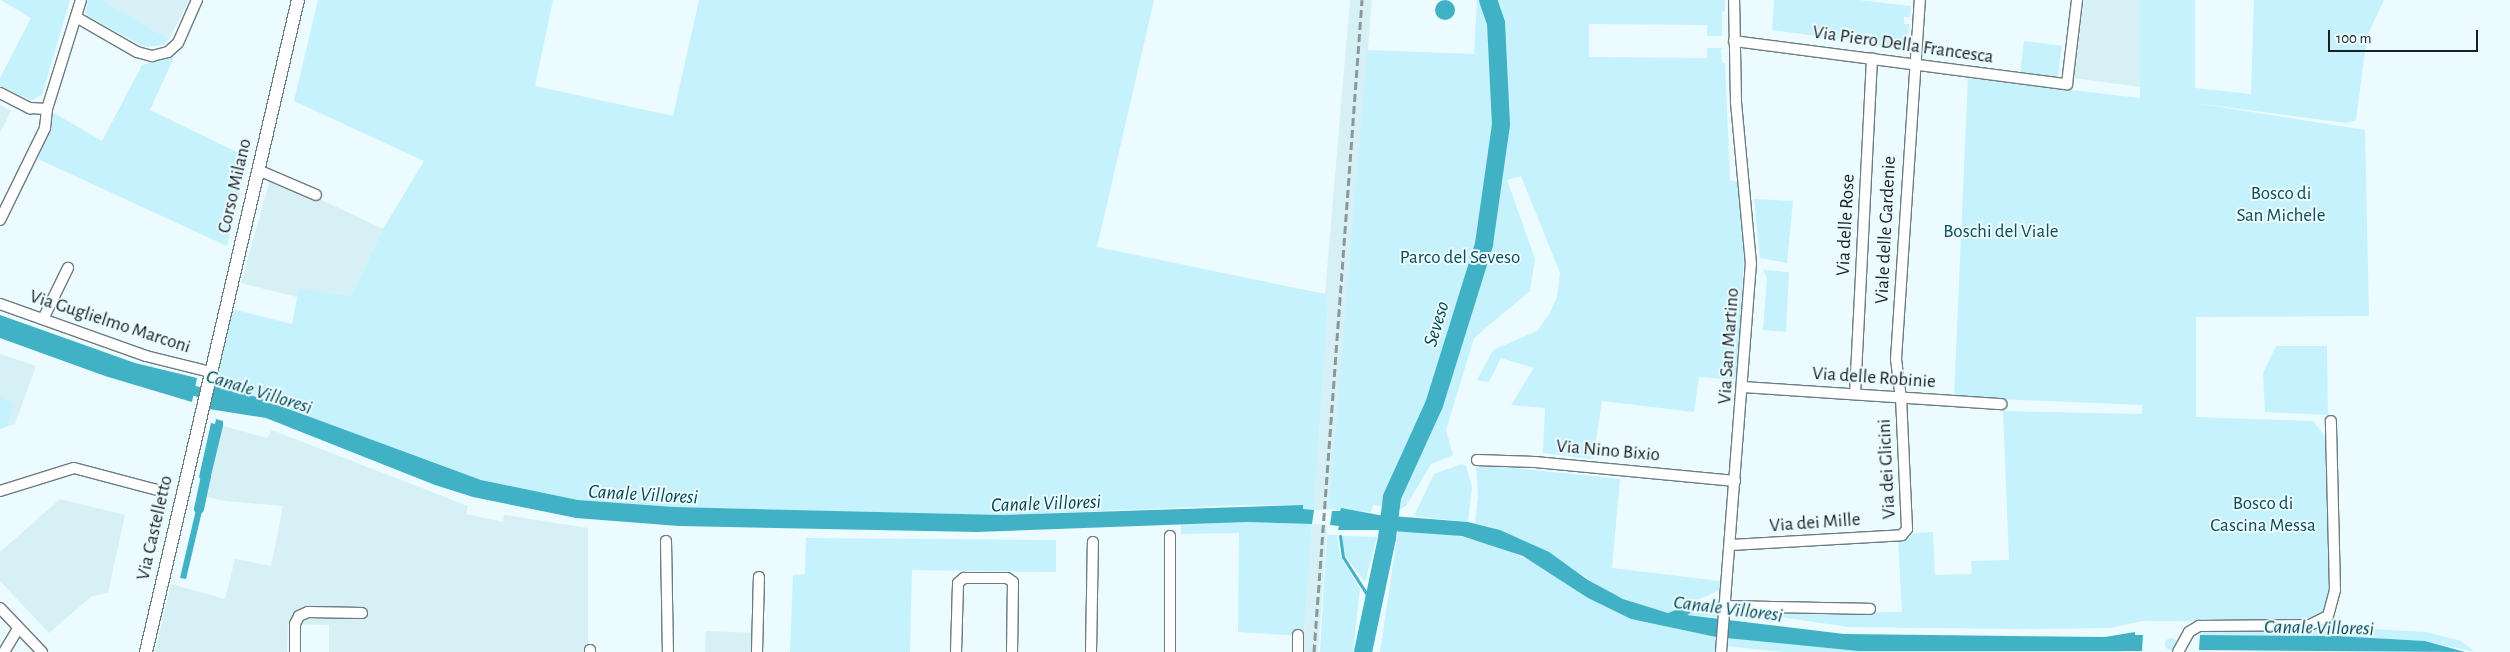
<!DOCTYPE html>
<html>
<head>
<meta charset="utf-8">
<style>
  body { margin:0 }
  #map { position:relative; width:2510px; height:652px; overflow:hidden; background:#ebfbff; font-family:"Alegreya Sans",sans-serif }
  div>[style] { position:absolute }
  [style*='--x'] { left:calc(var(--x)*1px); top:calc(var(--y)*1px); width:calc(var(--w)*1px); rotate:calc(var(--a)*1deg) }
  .built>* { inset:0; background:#d7f0f5; transform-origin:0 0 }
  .green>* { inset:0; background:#c5f2fc; transform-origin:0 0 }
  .round { border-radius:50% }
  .water>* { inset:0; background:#41b2c6 }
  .stream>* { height:3px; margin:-1.5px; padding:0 1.5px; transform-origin:1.5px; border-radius:1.5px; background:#41b2c6 }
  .canal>* { height:10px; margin:-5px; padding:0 5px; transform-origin:5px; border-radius:5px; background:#41b2c6 }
  .river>* { height:18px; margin:-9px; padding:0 9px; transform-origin:9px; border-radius:9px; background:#41b2c6 }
  .roads { filter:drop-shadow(1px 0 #6e7c7f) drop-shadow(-1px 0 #6e7c7f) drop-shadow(0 1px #6e7c7f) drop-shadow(0 -1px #6e7c7f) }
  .minor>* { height:10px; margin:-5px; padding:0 5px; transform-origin:5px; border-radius:5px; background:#fff }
  .major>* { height:12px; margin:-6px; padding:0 6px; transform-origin:6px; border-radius:6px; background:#fff }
  .rail>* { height:3px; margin-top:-1.5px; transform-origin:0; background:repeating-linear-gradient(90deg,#8c979a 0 8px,transparent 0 12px) }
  span { translate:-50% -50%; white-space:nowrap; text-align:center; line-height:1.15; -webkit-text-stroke:4px #ebfbff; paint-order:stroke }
  .street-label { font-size:19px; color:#1a2021 }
  .park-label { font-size:19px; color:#0b4d58 }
  .water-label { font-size:20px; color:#004550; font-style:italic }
  .scale { position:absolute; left:2328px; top:30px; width:150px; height:22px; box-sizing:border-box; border:2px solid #1a2021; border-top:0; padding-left:6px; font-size:15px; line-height:18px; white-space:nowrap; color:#1a2021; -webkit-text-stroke:4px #ebfbff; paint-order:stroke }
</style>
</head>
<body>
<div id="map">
  <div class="built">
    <div style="clip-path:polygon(102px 0,189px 0,169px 39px)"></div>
    <div style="clip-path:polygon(1350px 0,1372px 0,1329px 510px,1314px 510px,1328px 305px,1325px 294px)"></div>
    <div style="clip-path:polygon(2084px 0,2140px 0,2140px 87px,2074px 78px)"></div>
    <div style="clip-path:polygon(0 105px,11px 111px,0 133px)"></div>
    <div style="clip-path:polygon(271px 176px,383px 229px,351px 296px,299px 288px,297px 297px,241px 283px)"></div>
    <div style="clip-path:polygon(0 354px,36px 366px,15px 424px,0 429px)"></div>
    <div style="clip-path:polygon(223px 426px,267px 438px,272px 430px,468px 506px,466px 514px,503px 522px,504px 515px,588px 528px,588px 652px,329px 652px,329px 625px,288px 624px,287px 652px,155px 652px,171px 584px,225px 599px,235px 559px,271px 566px,283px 506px,226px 501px,201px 496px,210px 480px)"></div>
    <div style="clip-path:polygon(60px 499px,125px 515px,108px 593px,92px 596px,49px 633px,0 581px,0 552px)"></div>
    <div style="left:1312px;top:524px;width:15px;height:128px;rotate:4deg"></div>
    <div style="left:706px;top:631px;width:49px;height:21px;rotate:2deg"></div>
  </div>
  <div class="green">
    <div style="clip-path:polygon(1px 0,70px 0,42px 95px,32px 100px,0 86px,0 78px,31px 18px)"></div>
    <div style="clip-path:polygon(88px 0,102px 0,169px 39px,163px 45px,144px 47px,88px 16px,85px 12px)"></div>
    <div style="clip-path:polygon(318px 0,553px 0,535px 86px,673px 116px,699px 0,1154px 0,1097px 247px,1325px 294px,1328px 305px,1314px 510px,1303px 509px,1303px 505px,1240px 505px,1003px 515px,674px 507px,578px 500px,481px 480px,215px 382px,232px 309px,292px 324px,299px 288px,351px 296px,383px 229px,424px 161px,294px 101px)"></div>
    <div style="clip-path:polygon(1477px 0,1725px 0,1725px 11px,1722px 12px,1722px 36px,1725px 36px,1707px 36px,1707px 25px,1589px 24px,1589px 57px,1707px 58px,1707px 48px,1724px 48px,1721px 49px,1722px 63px,1725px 63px,1730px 180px,1737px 182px,1744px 252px,1738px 380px,1699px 377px,1694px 412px,1602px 401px,1593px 459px,1543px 453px,1545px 408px,1511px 405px,1534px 368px,1501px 358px,1489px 382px,1477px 380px,1493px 350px,1537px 331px,1550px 313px,1557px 297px,1560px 273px,1521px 176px,1507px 180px,1535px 259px,1530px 291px,1474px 338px,1446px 430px,1453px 455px,1431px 464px,1406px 506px,1400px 509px,1373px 505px,1371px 512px,1329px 509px,1367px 50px,1474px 54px)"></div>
    <div style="clip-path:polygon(1774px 0,1859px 0,1911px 6px,1910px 17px,1904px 17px,1904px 24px,1909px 24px,1907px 44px,1904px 48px,1772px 30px)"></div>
    <div style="clip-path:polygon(2140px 0,2195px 0,2195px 88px,2251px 94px,2254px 0,2384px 0,2367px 36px,2356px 120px,2346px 123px,2195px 103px,2365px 130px,2369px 316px,2196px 317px,2196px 417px,2313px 421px,2327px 439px,2331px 590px,2323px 613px,2312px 622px,2143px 621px,2110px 628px,2021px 629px,1849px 627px,1758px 614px,1902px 612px,1898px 540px,1908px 538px,1914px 533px,1933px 532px,1935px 575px,1972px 574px,1971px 561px,2009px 560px,2003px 411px,2142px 414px,2142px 405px,1954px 397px,1968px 78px,2140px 98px)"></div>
    <div style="left:2024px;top:41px;width:38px;height:32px;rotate:7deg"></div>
    <div style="clip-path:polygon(174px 57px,150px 110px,247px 157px,227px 246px,38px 159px,54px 113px,102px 141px,142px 65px)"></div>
    <div style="clip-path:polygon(1754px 199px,1793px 201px,1787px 263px,1760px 258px)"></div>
    <div style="clip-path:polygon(1763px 270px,1789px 272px,1786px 332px,1763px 330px,1767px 278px)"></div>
    <div style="clip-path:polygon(2276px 346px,2327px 346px,2328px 415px,2265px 412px,2263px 373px)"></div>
    <div style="clip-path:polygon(0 397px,14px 403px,8px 426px,0 429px)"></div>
    <div style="clip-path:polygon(1462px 464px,1466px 466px,1472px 487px,1468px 522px,1414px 516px,1434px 474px)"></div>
    <div style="clip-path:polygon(1476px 464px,1620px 479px,1612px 568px,1720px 581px,1720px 590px,1668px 613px,1645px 607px,1608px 592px,1569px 566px,1500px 530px,1475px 523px,1478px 497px)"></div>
    <div style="clip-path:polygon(1247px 522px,1312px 524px,1304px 636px,1238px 632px,1239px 533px,1181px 534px,1181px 525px)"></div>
    <div style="clip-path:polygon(1398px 531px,1447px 533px,1498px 546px,1539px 565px,1588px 598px,1631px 619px,1716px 637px,1715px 652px,1380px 652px)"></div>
    <div style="clip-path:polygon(1327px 535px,1337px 535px,1340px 556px,1360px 589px,1353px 652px,1320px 652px)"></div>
    <div style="clip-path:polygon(1342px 536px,1377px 537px,1365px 582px,1346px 557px,1342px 547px)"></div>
    <div style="clip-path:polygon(806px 538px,1056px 540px,1056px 572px,912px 570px,910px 652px,790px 652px,793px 575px,805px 574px)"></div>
    <div style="clip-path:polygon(1720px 600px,1718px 617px,1686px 615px,1695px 610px)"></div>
    <div style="clip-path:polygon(2337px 627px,2426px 632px,2461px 641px,2475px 652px,2425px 641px,2337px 636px,2200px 635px,2199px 631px)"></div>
    <div style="clip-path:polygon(1728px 637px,1858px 651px,2107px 649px,2127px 652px,1783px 652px,1726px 646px)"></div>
    <div class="round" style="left:2165px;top:638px;width:12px;height:12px"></div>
  </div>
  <div class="water">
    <div class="round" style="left:1435px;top:0;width:20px;height:20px"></div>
    <div style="clip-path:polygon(0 315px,135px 363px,197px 378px,192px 402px,105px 376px,0 338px)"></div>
    <div style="clip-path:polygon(215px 382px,481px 480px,578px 500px,674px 507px,1003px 515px,1303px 505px,1303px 509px,1314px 510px,1312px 524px,1247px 522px,977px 532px,679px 526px,576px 518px,473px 497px,435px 485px,266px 418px,209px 409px)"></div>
    <div style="clip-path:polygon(216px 419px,223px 421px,223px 426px,210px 480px,205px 489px,201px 487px,202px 481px,199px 477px,211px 423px,215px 424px)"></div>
    <div style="clip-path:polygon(202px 496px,203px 507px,186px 579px,180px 578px,199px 497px)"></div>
    <div style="clip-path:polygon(1341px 508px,1379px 515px,1468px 522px,1500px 530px,1549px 552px,1588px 580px,1623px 599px,1668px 613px,1691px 604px,1695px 610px,1687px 615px,1844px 634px,2105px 637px,2135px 632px,2135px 635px,2143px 635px,2142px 651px,1858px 651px,1716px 637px,1631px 619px,1588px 598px,1523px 556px,1462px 536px,1378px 530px,1338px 530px,1339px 526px,1330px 525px,1332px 511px,1340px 511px)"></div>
    <div style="clip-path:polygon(2200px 635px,2337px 636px,2425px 641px,2465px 652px,2199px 650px)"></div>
  </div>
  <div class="stream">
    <div style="--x:1340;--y:536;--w:21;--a:82"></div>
    <div style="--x:1343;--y:557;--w:56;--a:57.4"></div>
  </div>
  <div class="canal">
    <div style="--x:181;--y:387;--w:33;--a:16"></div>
    <div style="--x:199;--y:509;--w:33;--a:-78"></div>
  </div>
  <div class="river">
    <div style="--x:1363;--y:652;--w:116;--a:-78.1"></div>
    <div style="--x:1387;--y:538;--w:41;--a:-83"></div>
    <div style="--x:1392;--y:497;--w:101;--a:-65.5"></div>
    <div style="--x:1434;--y:405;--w:169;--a:-72.7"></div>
    <div style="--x:1484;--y:244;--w:120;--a:-81.9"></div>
    <div style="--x:1501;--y:125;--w:102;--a:-92.8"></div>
    <div style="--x:1496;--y:23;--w:24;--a:-109"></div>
  </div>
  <div class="roads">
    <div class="minor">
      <div style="--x:76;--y:17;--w:70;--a:29.8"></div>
      <div style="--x:137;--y:52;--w:16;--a:15"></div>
      <div style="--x:152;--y:56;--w:16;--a:-14"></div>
      <div style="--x:168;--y:52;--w:13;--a:-42"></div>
      <div style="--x:178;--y:43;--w:47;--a:-66.2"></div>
      <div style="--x:1734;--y:41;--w:336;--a:7.4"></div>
      <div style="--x:2067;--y:84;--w:85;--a:-83.2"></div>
      <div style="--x:0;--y:93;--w:34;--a:27"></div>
      <div style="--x:30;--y:108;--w:17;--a:3"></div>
      <div style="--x:258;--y:170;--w:63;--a:23.3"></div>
      <div style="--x:0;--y:220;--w:102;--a:-63.9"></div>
      <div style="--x:45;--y:128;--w:19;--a:-84"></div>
      <div style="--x:47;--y:109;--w:114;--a:-72.7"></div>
      <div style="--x:0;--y:304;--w:155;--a:19.6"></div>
      <div style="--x:146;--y:356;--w:66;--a:14"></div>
      <div style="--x:43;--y:319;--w:57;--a:-63.9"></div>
      <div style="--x:1744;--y:387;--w:258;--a:3.8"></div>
      <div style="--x:1855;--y:394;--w:336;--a:-87.1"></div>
      <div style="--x:1477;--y:460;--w:58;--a:2"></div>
      <div style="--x:1535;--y:462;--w:201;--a:5.4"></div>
      <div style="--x:0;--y:491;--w:77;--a:-17.3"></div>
      <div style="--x:74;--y:468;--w:90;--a:14.8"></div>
      <div style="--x:666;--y:541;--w:111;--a:89"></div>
      <div style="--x:1731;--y:545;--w:171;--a:-3.3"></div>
      <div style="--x:1902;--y:535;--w:8;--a:-50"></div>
      <div style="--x:1907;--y:529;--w:130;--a:-92.6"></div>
      <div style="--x:1901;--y:399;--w:40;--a:-97.1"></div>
      <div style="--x:1896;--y:359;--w:360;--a:-86.2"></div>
      <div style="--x:1727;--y:606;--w:143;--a:1.2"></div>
      <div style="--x:0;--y:608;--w:61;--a:46.3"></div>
      <div style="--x:590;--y:650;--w:2;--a:90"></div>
      <div style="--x:4;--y:652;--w:27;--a:-59"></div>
      <div style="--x:295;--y:652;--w:28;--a:-90"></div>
      <div style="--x:295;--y:624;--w:9;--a:-63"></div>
      <div style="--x:299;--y:616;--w:10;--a:-24"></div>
      <div style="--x:308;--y:612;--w:54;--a:1.1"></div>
      <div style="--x:757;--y:652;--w:75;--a:-88.5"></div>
      <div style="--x:956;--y:652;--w:69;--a:-88.3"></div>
      <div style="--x:958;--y:583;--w:8;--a:-40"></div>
      <div style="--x:964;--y:578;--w:43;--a:0"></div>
      <div style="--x:1007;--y:578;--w:7;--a:34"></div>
      <div style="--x:1013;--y:582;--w:70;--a:90.8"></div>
      <div style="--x:1091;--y:652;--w:110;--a:-89"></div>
      <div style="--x:1170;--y:652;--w:116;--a:-90"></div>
      <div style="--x:1298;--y:652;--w:17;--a:-90"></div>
      <div style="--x:1721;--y:652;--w:389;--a:-85.6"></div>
      <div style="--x:1751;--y:264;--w:164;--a:-95.3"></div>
      <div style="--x:1736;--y:101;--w:101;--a:-91.1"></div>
      <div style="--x:2178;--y:652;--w:23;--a:-61"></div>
      <div style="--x:2189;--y:632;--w:12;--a:-31"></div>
      <div style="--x:2199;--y:626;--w:111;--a:-0.5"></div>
      <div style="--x:2310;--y:625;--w:20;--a:-27"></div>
      <div style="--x:2328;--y:616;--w:27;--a:-75"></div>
      <div style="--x:2335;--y:590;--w:169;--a:-91.4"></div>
    </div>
    <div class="major">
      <div style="--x:146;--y:652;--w:669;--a:-76.88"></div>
    </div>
  </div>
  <div class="rail">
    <div style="--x:1314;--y:652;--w:654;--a:-85.79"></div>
  </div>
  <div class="street-label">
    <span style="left:1903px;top:45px;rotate:8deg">Via Piero Della Francesca</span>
    <span style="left:235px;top:186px;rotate:-77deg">Corso Milano</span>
    <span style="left:1846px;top:225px;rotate:-87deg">Via delle Rose</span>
    <span style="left:1886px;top:230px;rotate:-87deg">Viale delle Gardenie</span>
    <span style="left:110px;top:322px;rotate:18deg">Via Guglielmo Marconi</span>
    <span style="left:1729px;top:346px;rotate:-86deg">Via San Martino</span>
    <span style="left:1874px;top:378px;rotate:4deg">Via delle Robinie</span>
    <span style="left:1608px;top:451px;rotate:5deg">Via Nino Bixio</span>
    <span style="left:1887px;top:469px;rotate:-93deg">Via dei Glicini</span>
    <span style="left:1815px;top:523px;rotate:-4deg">Via dei Mille</span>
    <span style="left:155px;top:528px;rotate:-77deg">Via Castelletto</span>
  </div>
  <div class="park-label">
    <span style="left:2281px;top:205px">Bosco di<br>San Michele</span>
    <span style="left:2001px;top:232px">Boschi del Viale</span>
    <span style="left:1460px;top:258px">Parco del Seveso</span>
    <span style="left:2263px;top:515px">Bosco di<br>Cascina Messa</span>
  </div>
  <div class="water-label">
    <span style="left:1437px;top:324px;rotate:-73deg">Seveso</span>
    <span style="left:259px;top:392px;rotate:17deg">Canale Villoresi</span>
    <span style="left:643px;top:495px;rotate:3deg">Canale Villoresi</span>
    <span style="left:1046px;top:504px;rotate:-2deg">Canale Villoresi</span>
    <span style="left:1728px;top:609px;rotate:7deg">Canale Villoresi</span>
    <span style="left:2319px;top:628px;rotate:1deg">Canale Villoresi</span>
  </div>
  <div class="scale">100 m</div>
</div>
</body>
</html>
